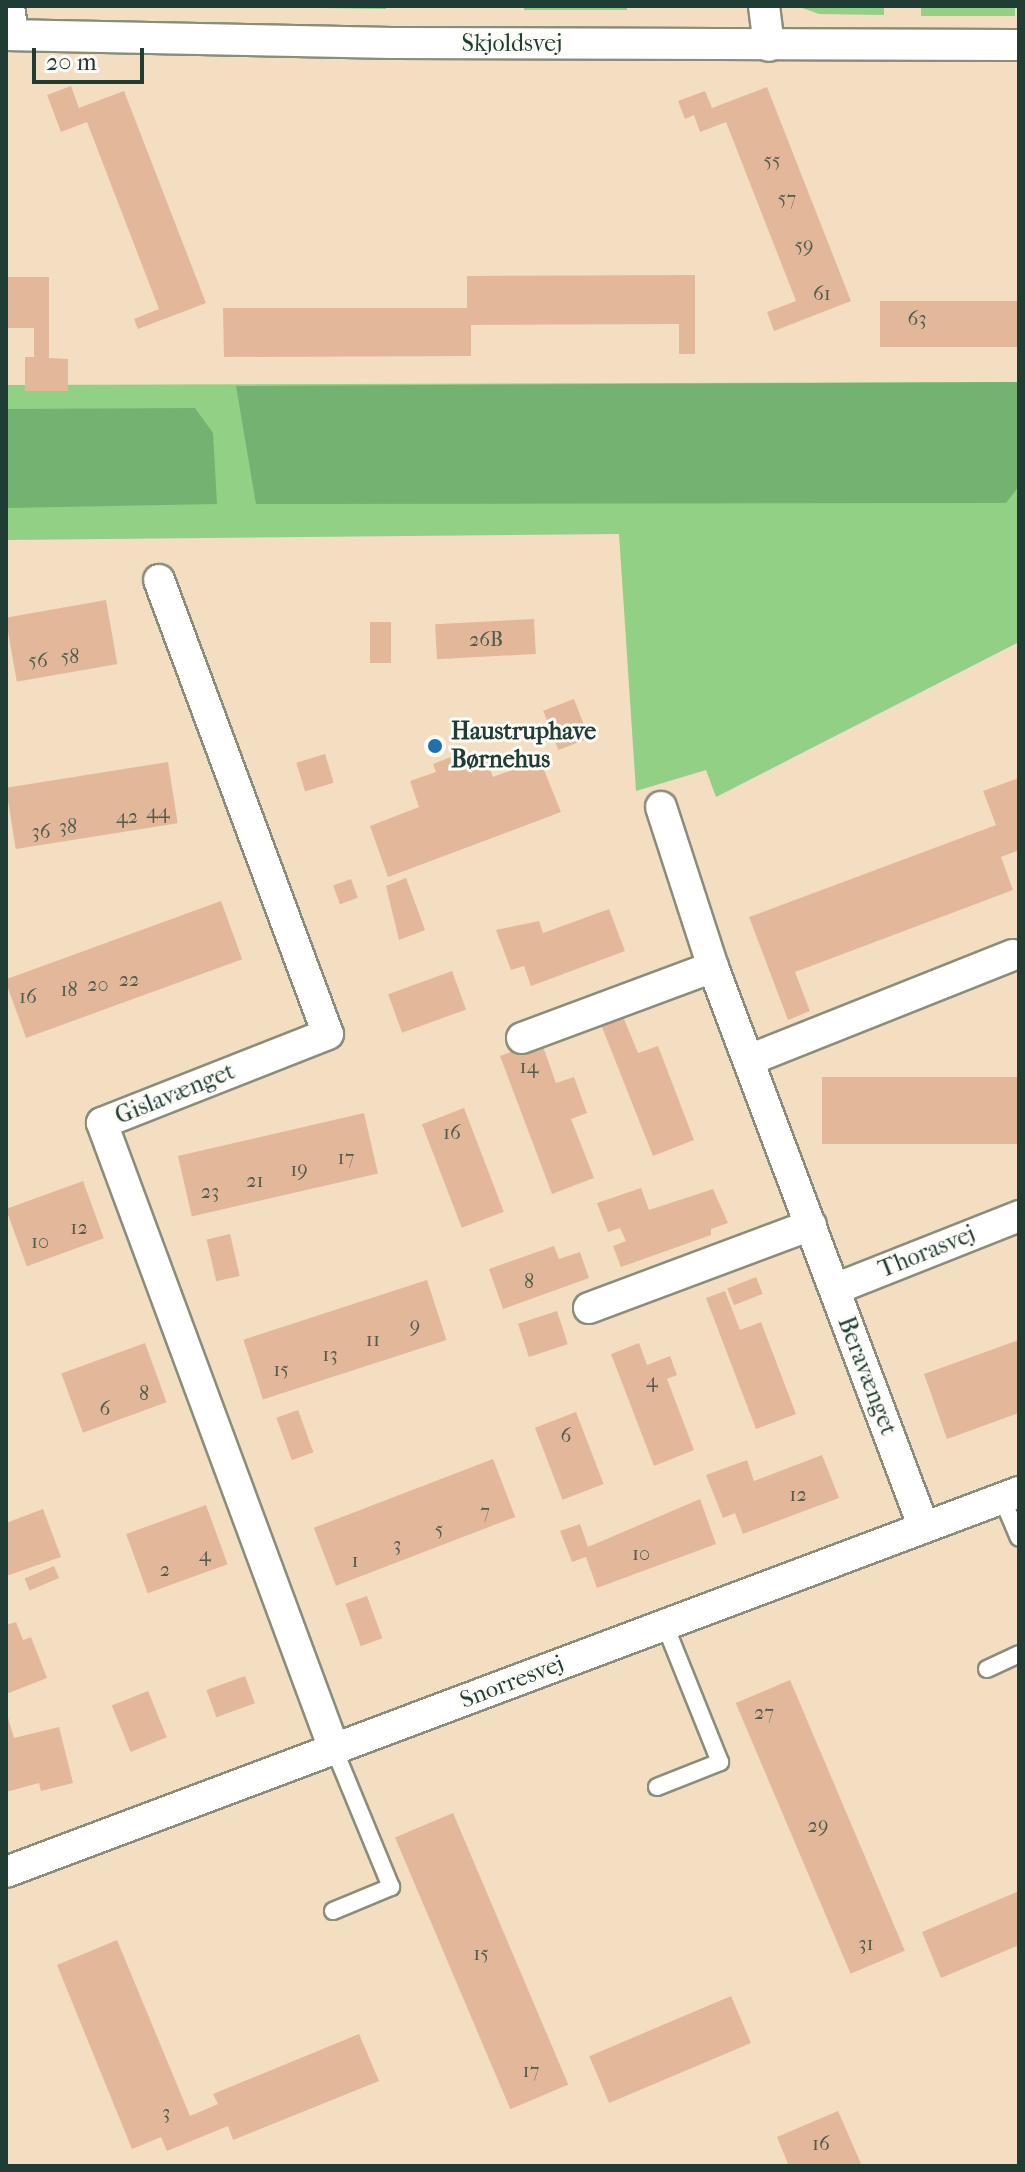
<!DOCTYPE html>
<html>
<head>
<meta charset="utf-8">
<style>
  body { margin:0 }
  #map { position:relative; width:1025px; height:2172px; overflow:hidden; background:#f3dec1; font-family:"IM FELL French Canon",serif }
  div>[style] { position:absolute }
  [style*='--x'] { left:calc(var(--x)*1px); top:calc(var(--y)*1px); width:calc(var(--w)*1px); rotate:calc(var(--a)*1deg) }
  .green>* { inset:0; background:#91d085; transform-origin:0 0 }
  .forest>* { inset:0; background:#74b272 }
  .building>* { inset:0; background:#e3b89a; transform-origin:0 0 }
  .roads { filter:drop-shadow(2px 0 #898e7a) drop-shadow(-2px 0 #898e7a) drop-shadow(0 2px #898e7a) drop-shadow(0 -2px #898e7a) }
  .service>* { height:16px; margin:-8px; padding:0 8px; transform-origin:8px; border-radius:8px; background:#fff }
  .minor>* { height:30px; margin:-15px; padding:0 15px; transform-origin:15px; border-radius:15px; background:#fff }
  .dots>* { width:22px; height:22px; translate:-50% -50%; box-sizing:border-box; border:4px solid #fdfcf7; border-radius:50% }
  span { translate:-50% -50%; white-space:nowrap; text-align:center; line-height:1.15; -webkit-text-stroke:6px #fdfcf7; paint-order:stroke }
  .number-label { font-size:20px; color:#505c4e }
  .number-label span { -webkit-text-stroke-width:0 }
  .street-label { font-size:24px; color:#1f3d34 }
  .poi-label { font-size:24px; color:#1f3d34; font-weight:700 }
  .left { translate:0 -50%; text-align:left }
  .frame { position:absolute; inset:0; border:8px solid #1f3d34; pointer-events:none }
  .scale { position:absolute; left:32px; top:48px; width:112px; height:36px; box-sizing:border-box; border:4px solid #1f3d34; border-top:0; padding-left:10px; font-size:24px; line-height:28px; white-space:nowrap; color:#1f3d34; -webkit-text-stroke:6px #fdfcf7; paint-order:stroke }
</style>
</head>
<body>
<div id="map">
  <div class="green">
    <div style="clip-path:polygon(187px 6px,386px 6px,386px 9px)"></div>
    <div style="left:524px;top:6px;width:103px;height:4px"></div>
    <div style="clip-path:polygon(797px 6px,884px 6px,884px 15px,819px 14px)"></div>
    <div style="left:921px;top:6px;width:94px;height:10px"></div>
    <div style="clip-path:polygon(1019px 382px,1019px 642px,716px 797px,706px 770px,636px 791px,619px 534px,6px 540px,6px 385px)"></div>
  </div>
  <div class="forest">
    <div style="clip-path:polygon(1019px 382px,1019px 486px,1006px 503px,256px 504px,236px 386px)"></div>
    <div style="clip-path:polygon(195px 408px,213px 433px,217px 504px,6px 508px,6px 409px)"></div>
  </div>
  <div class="building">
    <div style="clip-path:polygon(71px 86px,79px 108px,124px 91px,206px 303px,138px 329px,134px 319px,159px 309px,87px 122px,61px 132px,47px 95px)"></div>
    <div style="clip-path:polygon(767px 87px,851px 301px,774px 331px,767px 312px,796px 301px,726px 122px,700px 132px,694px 115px,685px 119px,678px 101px,705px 91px,712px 108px)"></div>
    <div style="clip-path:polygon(695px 275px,695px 354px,679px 354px,679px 324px,471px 325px,471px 356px,224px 357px,223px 308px,467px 308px,467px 276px)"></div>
    <div style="clip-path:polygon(6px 277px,49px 277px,49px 358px,68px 359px,68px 391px,25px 391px,25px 357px,34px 357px,34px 328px,6px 328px)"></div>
    <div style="left:1019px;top:301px;width:46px;height:139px;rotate:90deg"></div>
    <div style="left:106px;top:600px;width:65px;height:102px;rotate:80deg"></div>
    <div style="left:534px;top:619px;width:35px;height:99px;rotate:87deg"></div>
    <div style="left:370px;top:622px;width:21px;height:41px"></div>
    <div style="left:574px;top:699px;width:42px;height:33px;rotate:69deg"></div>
    <div style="clip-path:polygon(484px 753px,493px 777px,540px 760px,561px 812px,388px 877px,370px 826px,419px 807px,410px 781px,436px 772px,433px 764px,456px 755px,459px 763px)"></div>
    <div style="left:325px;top:754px;width:30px;height:30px;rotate:73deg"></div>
    <div style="left:168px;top:762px;width:62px;height:164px;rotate:81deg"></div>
    <div style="clip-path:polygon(1019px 778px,1019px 850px,1001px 857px,1013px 890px,795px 972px,810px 1011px,788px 1020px,749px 917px,996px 825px,983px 791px)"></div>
    <div style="clip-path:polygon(406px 878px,425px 930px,399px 940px,386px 886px)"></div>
    <div style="left:351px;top:879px;width:20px;height:19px;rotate:70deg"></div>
    <div style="left:221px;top:901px;width:62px;height:230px;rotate:70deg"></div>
    <div style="clip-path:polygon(609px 909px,625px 951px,531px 986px,524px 966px,511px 970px,496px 930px,539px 921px,543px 933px)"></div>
    <div style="left:452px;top:971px;width:41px;height:68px;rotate:70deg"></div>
    <div style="clip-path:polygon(622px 1014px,638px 1053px,658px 1046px,694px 1140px,653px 1156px,600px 1022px)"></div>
    <div style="clip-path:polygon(541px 1041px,556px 1083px,574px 1077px,587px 1113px,571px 1119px,594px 1178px,552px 1194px,500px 1056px)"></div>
    <div style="left:1019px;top:1077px;width:67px;height:197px;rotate:90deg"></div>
    <div style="left:464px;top:1108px;width:111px;height:45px;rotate:69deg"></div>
    <div style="left:364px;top:1113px;width:62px;height:191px;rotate:77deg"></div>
    <div style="left:83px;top:1181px;width:61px;height:82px;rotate:70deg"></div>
    <div style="clip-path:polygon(641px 1188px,649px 1210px,713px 1189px,728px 1223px,711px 1229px,711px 1235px,621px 1267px,613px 1246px,626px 1241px,620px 1228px,608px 1232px,597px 1203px)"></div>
    <div style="left:230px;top:1234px;width:43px;height:24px;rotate:77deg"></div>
    <div style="clip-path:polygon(554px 1246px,559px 1259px,580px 1252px,589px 1278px,503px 1309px,489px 1269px)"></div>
    <div style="left:756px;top:1277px;width:18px;height:31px;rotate:68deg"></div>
    <div style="left:427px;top:1280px;width:63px;height:193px;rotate:72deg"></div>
    <div style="clip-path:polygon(725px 1291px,740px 1330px,761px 1322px,796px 1414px,756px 1429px,706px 1298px)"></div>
    <div style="left:557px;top:1311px;width:35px;height:41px;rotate:72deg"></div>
    <div style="clip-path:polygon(1019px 1340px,1019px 1413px,947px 1439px,924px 1374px)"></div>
    <div style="left:145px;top:1343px;width:63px;height:89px;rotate:70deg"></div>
    <div style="clip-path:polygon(639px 1343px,647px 1365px,670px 1356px,677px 1375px,667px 1379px,694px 1450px,654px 1466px,611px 1354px)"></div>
    <div style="left:298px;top:1410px;width:45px;height:23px;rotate:70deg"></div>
    <div style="left:576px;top:1412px;width:77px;height:44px;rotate:69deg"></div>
    <div style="clip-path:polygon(822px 1455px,839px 1498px,743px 1534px,735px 1513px,723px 1518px,706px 1475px,747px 1460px,754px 1481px)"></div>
    <div style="left:493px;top:1459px;width:62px;height:192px;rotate:69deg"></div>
    <div style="clip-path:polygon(700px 1499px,716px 1544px,597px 1588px,586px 1557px,572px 1562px,560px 1531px,580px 1524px,588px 1547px)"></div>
    <div style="left:206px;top:1505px;width:63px;height:85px;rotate:70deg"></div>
    <div style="clip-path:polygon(43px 1509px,61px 1557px,6px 1576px,6px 1523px)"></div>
    <div style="left:54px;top:1566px;width:13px;height:32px;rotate:67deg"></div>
    <div style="left:367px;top:1596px;width:45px;height:23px;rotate:70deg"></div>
    <div style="clip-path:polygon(16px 1622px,23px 1640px,31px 1637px,47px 1678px,6px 1694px,6px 1625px)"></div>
    <div style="left:245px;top:1676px;width:29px;height:41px;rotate:70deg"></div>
    <div style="left:790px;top:1680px;width:294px;height:59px;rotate:67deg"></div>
    <div style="left:148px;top:1691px;width:50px;height:39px;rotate:68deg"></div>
    <div style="clip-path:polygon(6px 1711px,14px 1738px,59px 1727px,73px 1783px,41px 1791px,39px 1783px,6px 1792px)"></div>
    <div style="left:453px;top:1813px;width:295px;height:63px;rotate:67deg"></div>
    <div style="clip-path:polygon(1019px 1891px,1019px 1945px,941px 1978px,922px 1932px)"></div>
    <div style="clip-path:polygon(117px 1940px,190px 2116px,218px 2104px,213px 2094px,359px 2034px,379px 2081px,233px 2140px,228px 2126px,167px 2151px,161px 2137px,132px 2149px,57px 1965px)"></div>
    <div style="left:731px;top:1996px;width:51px;height:154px;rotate:67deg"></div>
    <div style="clip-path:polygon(838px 2111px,862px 2166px,789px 2166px,777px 2137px)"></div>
  </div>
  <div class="roads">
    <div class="service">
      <div style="--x:1002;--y:1498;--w:43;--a:67"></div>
      <div style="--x:987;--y:1669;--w:35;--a:-25"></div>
      <div style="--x:657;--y:1787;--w:68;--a:-21.6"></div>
      <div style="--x:720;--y:1762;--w:148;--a:-111.9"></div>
      <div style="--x:333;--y:1911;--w:63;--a:-22.5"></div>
      <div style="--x:391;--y:1887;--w:149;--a:-112.4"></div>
    </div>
    <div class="minor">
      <div style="--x:9;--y:6;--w:29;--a:82"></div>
      <div style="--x:764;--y:6;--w:40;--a:82.9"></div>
      <div style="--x:6;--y:35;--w:386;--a:1.2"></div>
      <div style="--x:392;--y:43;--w:627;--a:0.18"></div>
      <div style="--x:159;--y:580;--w:484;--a:69.6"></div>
      <div style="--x:328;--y:1034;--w:243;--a:158.5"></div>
      <div style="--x:102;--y:1123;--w:668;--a:69.66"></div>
      <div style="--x:661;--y:807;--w:168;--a:72"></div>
      <div style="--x:713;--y:967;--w:599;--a:69.39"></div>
      <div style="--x:522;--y:1038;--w:204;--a:-20.4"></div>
      <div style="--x:749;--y:1060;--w:284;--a:-21.7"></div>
      <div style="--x:835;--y:1289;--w:198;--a:-21.6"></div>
      <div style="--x:589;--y:1308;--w:237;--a:-20.5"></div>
      <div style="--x:6;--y:1872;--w:1082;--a:-20.56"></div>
    </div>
  </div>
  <div class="dots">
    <div style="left:435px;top:746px;background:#1f6fb2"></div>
  </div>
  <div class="number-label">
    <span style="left:772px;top:160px">55</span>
    <span style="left:787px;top:198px">57</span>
    <span style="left:804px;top:245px">59</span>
    <span style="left:822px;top:293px">61</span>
    <span style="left:917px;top:318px">63</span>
    <span style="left:486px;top:639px">26B</span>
    <span style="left:70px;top:656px">58</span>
    <span style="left:38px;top:660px">56</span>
    <span style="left:158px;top:811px">44</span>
    <span style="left:127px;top:816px">42</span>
    <span style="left:68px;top:826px">38</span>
    <span style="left:41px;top:831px">36</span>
    <span style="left:129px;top:979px">22</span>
    <span style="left:98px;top:984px">20</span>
    <span style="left:69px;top:989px">18</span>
    <span style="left:28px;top:996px">16</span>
    <span style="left:529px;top:1066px">14</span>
    <span style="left:452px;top:1132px">16</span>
    <span style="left:346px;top:1157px">17</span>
    <span style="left:299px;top:1169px">19</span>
    <span style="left:255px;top:1180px">21</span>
    <span style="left:210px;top:1191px">23</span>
    <span style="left:79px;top:1227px">12</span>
    <span style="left:40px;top:1241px">10</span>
    <span style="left:529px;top:1281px">8</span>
    <span style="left:415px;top:1325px">9</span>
    <span style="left:373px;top:1339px">11</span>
    <span style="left:330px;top:1354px">13</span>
    <span style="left:281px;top:1369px">15</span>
    <span style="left:652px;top:1380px">4</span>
    <span style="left:144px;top:1393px">8</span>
    <span style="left:105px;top:1408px">6</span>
    <span style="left:566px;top:1435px">6</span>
    <span style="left:798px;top:1494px">12</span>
    <span style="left:485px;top:1511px">7</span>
    <span style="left:439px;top:1529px">5</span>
    <span style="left:397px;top:1544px">3</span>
    <span style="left:641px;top:1553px">10</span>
    <span style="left:205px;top:1554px">4</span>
    <span style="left:355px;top:1560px">1</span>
    <span style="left:165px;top:1569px">2</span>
    <span style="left:764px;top:1712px">27</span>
    <span style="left:818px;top:1825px">29</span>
    <span style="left:866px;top:1943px">31</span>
    <span style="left:481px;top:1953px">15</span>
    <span style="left:531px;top:2070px">17</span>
    <span style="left:166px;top:2112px">3</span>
    <span style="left:821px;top:2143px">16</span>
  </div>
  <div class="street-label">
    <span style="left:512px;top:44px">Skjoldsvej</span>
    <span style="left:175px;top:1094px;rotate:-22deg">Gislavænget</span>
    <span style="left:927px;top:1252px;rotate:-22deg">Thorasvej</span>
    <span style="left:867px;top:1376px;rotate:69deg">Beravænget</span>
    <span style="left:512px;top:1682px;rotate:-21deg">Snorresvej</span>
  </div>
  <div class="poi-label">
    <span class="left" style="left:451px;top:746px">Haustruphave<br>Børnehus</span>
  </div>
  <div class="frame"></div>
  <div class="scale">20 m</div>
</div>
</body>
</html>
